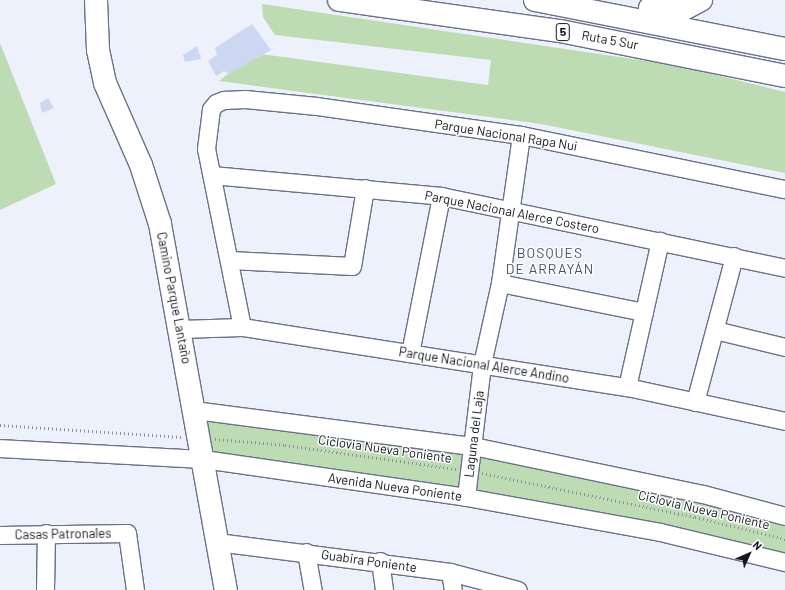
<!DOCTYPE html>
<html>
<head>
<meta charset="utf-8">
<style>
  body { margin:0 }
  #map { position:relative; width:785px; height:590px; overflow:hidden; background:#edf1fc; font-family:Barlow,sans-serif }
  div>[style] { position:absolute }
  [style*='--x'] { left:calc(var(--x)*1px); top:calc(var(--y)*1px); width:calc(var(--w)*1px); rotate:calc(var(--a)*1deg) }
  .green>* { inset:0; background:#bddcb3 }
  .building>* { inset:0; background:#ced7f2 }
  .path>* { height:2.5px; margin-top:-1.25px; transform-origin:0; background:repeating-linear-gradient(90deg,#8d909a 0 1px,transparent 0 4px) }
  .roads { filter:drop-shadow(1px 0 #6a7189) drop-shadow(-1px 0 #6a7189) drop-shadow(0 1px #6a7189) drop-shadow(0 -1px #6a7189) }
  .minor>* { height:17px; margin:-8.5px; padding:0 8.5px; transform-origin:8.5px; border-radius:8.5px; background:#fff }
  .major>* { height:22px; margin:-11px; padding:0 11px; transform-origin:11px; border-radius:11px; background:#fff }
  .highway>* { height:22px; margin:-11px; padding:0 11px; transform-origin:11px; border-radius:11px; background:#fff }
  span { translate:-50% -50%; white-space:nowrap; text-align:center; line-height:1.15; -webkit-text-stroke:3px #fefefe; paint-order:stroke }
  .shield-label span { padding:1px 3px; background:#fefefe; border:1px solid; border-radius:3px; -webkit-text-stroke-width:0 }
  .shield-label { font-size:12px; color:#141720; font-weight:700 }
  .street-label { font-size:13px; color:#141720 }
  .neighbourhood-label { font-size:14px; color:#484f66; letter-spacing:1px }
  .north { position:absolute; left:729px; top:534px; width:40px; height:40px; -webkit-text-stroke:3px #fefefe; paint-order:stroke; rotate:45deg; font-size:11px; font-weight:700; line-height:16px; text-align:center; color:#141720 }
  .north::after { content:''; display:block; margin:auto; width:14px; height:18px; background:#141720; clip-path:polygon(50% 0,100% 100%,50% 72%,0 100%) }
</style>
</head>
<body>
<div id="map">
  <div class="green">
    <div style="clip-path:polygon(262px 4px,680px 66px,785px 92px,785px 173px,541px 124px,219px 81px,254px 53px,488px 85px,491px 60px,275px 35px,263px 17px)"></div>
    <div style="clip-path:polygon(0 43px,56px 184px,0 210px)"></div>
    <div style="clip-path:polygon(202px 416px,477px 453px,655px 490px,785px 522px,785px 556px,209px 455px)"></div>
  </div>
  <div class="building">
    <div style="clip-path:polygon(252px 24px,271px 50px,229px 74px,224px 71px,216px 76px,208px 61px,217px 55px,215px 48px)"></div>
    <div style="clip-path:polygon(197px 46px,201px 59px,185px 62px,183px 55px)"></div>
    <div style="clip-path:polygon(48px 98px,54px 108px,42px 113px,40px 103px)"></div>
  </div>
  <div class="path">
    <div style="--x:0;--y:425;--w:182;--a:3.8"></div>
    <div style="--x:215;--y:439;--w:70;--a:4.9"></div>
    <div style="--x:285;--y:445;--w:173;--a:8"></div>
    <div style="--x:482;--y:473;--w:217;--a:11.7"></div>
    <div style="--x:695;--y:517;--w:93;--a:13.7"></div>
  </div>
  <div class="roads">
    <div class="minor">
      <div style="--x:212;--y:175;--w:230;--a:5.2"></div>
      <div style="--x:441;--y:196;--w:351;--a:11.8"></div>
      <div style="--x:230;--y:260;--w:122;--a:2.8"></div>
      <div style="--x:352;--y:266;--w:79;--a:-80.5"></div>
      <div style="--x:500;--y:283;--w:147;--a:11.4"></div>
      <div style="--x:242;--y:327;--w:182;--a:-101.4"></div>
      <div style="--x:206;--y:149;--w:40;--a:-82.9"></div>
      <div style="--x:211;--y:109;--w:8;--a:-50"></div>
      <div style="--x:216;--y:103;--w:9;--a:-21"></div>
      <div style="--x:224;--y:100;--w:21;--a:-3"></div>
      <div style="--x:245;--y:99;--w:72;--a:5.6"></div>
      <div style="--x:317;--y:106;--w:206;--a:8.1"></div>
      <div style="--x:521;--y:135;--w:269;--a:11.6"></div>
      <div style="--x:180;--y:329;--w:62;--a:-1.8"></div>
      <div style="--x:242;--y:327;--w:390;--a:8.9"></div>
      <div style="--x:627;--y:387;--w:162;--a:12.1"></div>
      <div style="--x:715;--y:330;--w:72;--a:13.7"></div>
      <div style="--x:410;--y:353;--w:160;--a:-78.8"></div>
      <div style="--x:627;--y:387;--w:150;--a:-77.3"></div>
      <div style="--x:695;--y:402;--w:151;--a:-75"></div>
      <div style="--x:194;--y:410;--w:281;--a:7.4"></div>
      <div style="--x:473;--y:446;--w:235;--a:11.8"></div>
      <div style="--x:703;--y:494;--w:85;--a:15"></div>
      <div style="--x:0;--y:448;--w:203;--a:3.1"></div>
      <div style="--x:203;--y:459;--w:266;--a:8.2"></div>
      <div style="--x:466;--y:497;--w:197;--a:10.2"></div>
      <div style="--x:660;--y:532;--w:129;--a:13.5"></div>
      <div style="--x:466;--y:497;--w:134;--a:-83.1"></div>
      <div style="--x:482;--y:364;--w:83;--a:-77.5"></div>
      <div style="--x:500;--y:283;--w:149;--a:-81.9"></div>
      <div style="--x:0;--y:535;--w:127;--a:-0.9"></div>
      <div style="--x:127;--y:533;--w:58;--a:82"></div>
      <div style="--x:217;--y:542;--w:235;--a:7.3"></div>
      <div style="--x:450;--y:572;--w:70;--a:14.8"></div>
      <div style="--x:306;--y:552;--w:39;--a:80"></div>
      <div style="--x:380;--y:561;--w:29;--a:82"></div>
      <div style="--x:450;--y:572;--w:18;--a:81"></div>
      <div style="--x:45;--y:590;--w:57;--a:-89"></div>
    </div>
    <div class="major">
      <div style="--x:96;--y:0;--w:50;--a:87.7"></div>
      <div style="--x:98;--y:50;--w:34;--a:78"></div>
      <div style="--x:105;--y:83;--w:90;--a:66.3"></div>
      <div style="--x:141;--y:165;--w:62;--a:72.1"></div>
      <div style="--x:160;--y:224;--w:372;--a:79.8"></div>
    </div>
    <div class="highway">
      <div style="--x:339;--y:0;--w:223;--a:8"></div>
      <div style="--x:560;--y:31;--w:229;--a:11.3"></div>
      <div style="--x:535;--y:0;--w:255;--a:11.1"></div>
      <div style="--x:650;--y:8;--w:30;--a:6"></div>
      <div style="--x:680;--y:11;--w:24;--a:-28"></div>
    </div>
  </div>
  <div class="shield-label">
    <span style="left:563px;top:32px">5</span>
  </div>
  <div class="street-label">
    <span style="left:610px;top:40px;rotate:10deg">Ruta 5 Sur</span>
    <span style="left:506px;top:135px;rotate:9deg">Parque Nacional Rapa Nui</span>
    <span style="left:512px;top:212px;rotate:11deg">Parque Nacional Alerce Costero</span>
    <span style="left:174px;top:298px;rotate:79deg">Camino Parque Lantaño</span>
    <span style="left:484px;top:365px;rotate:9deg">Parque Nacional Alerce Andino</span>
    <span style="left:474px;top:434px;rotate:-83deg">Laguna del Laja</span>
    <span style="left:385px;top:449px;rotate:8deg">Ciclovia Nueva Poniente</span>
    <span style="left:395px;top:487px;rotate:8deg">Avenida Nueva Poniente</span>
    <span style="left:704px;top:510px;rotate:13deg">Ciclovia Nueva Poniente</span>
    <span style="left:63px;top:534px;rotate:-1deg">Casas Patronales</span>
    <span style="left:369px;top:561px;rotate:8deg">Guabira Poniente</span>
  </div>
  <div class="neighbourhood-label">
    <span style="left:550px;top:261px">BOSQUES<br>DE ARRAYÁN</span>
  </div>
  <div class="north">N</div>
</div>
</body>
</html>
